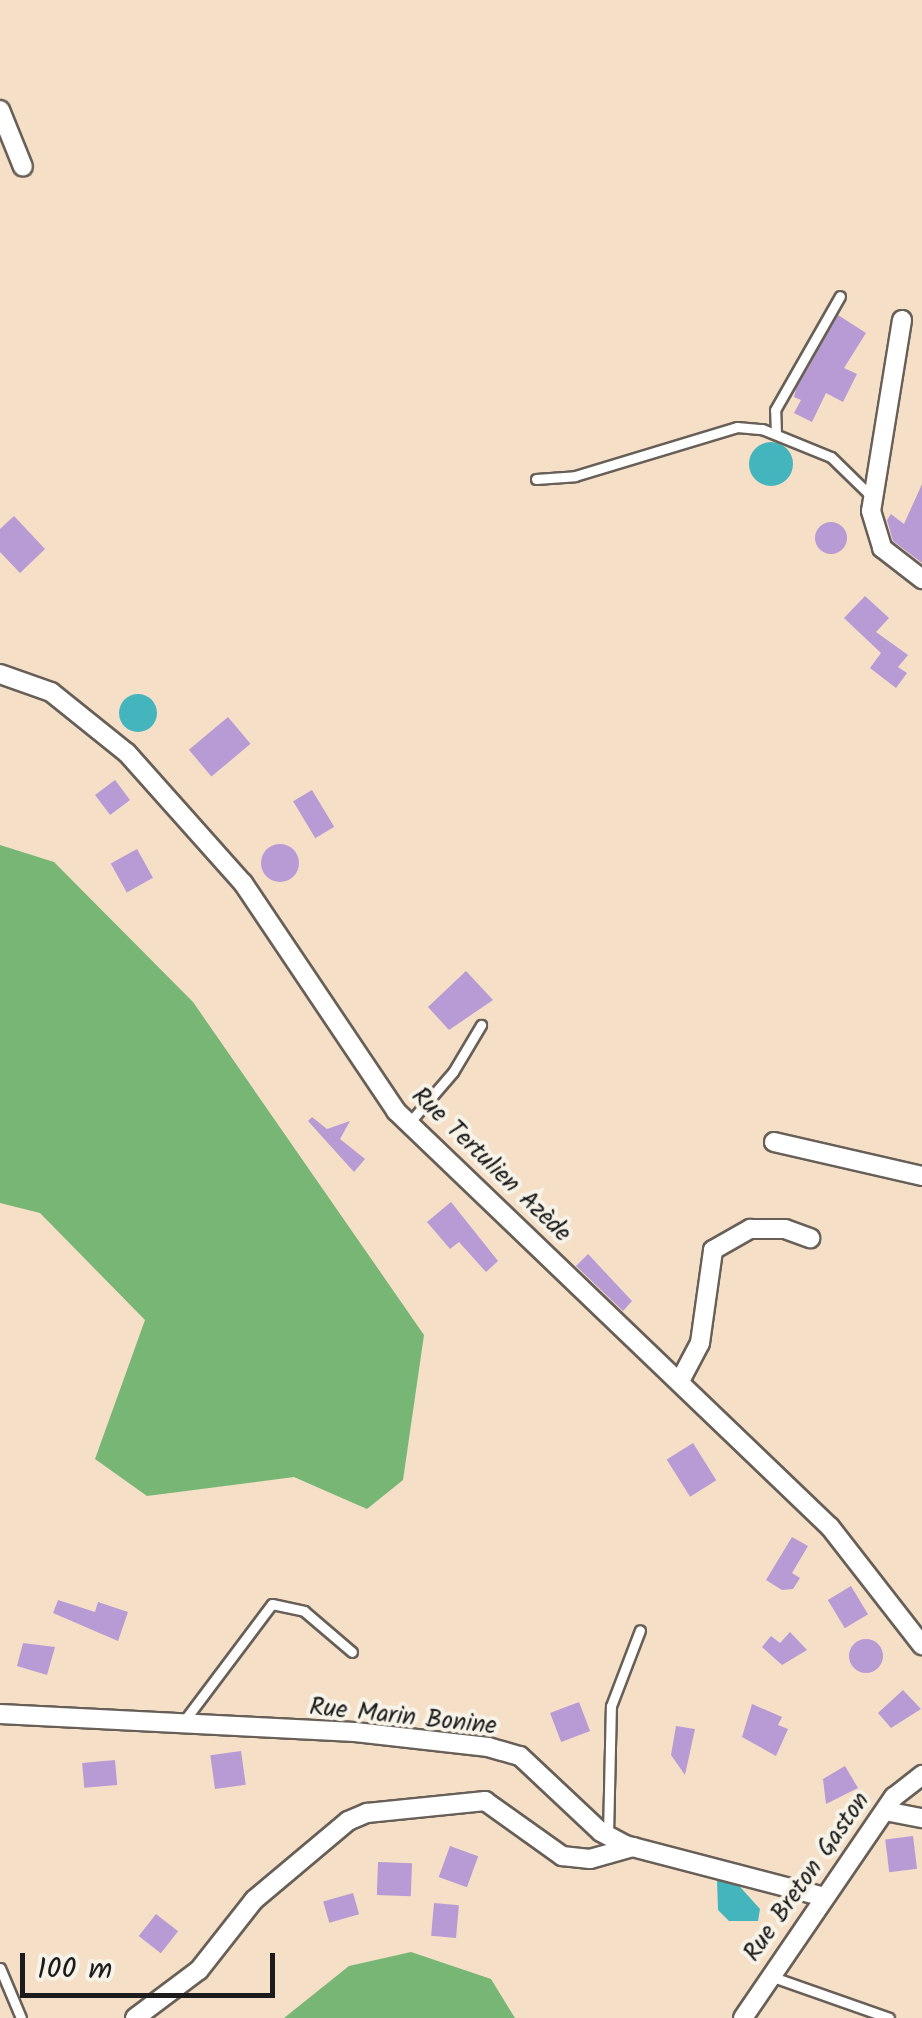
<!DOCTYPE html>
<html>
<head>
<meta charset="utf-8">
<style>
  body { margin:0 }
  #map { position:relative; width:922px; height:2018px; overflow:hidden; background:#f5dfc6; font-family:Kalam,sans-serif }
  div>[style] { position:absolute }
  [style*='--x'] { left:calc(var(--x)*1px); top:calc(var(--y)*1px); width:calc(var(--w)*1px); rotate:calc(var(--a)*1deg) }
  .forest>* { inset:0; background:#78b676 }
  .water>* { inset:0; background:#44b4bd }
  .round { border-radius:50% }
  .building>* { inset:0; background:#b89ad5; transform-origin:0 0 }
  .roads { filter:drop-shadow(2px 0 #686058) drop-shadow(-2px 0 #686058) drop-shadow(0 2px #686058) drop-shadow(0 -2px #686058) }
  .service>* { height:9px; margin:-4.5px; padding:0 4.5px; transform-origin:4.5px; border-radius:4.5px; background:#fff }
  .minor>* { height:18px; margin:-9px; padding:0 9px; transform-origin:9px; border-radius:9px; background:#fff }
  span { translate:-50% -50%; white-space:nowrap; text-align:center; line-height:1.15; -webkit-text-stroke:8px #f7f3e8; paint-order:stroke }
  .street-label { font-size:25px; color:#1c1c1c }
  .scale { position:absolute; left:20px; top:1953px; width:255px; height:45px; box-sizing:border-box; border:5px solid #1c1c1c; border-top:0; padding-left:12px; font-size:30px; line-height:35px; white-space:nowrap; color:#1c1c1c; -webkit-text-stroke:8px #f7f3e8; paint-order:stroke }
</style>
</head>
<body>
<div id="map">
  <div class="forest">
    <div style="clip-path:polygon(0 845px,54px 862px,193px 1002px,424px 1335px,403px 1480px,367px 1509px,294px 1477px,147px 1496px,95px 1459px,145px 1320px,40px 1213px,0 1203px)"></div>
    <div style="clip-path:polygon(411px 1952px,491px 1979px,515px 2018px,284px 2018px,349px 1966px)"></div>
  </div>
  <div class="water">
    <div class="round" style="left:749px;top:442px;width:44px;height:44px"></div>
    <div class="round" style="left:119px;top:694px;width:38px;height:38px"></div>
    <div style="clip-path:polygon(733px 1879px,760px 1909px,758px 1921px,729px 1921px,718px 1910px,717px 1880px)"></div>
  </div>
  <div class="building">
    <div style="clip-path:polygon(838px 315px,866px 333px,844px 368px,857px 374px,843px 402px,826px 393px,812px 422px,794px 413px,801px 400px,794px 397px,796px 389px)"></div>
    <div style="clip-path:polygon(922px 484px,922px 563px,893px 541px,887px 520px,891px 514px,904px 524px)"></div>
    <div style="clip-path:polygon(14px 516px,45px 549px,20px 573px,0 552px,0 529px)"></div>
    <div class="round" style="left:815px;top:522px;width:32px;height:32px"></div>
    <div style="clip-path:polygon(865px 596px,889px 618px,876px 632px,908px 655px,898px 667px,907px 673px,896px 688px,870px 668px,881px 653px,844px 618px)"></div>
    <div style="left:228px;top:717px;width:35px;height:51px;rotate:50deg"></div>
    <div style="left:115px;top:780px;width:25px;height:25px;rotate:53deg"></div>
    <div style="left:312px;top:790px;width:43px;height:22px;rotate:59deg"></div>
    <div class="round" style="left:261px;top:844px;width:38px;height:38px"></div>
    <div style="left:137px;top:849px;width:33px;height:30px;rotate:61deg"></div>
    <div style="clip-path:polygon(466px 971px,493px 1000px,449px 1030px,428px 1007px)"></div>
    <div style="clip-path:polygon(312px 1117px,327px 1129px,350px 1121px,340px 1139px,365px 1159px,354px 1172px,308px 1121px)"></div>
    <div style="clip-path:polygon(451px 1202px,498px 1261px,486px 1272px,459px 1242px,450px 1249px,427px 1222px)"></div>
    <div style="clip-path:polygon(588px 1254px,632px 1301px,623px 1311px,576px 1266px)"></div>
    <div style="left:693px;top:1443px;width:44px;height:31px;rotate:58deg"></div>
    <div style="clip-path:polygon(792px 1537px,808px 1546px,792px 1573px,800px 1578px,793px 1589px,782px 1590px,766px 1580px)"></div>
    <div style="left:851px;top:1586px;width:33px;height:27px;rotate:59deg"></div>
    <div style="clip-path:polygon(58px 1600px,95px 1612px,98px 1602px,128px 1612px,118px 1641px,53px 1613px)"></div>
    <div style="clip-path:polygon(790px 1632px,807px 1650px,782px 1665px,762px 1647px,771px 1636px,780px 1643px)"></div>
    <div class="round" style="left:849px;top:1639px;width:34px;height:34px"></div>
    <div style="clip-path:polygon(23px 1643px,55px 1647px,47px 1675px,17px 1666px)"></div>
    <div style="clip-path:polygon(903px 1690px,921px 1709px,891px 1728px,878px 1713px)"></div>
    <div style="left:579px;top:1702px;width:31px;height:31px;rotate:69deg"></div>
    <div style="clip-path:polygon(752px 1704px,782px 1717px,778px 1725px,788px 1729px,776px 1756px,742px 1737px)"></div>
    <div style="clip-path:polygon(676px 1726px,695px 1729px,685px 1775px,671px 1755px)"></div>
    <div style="left:241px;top:1751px;width:34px;height:31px;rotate:82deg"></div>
    <div style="left:115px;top:1760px;width:25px;height:33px;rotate:85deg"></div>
    <div style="clip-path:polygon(845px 1766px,858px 1788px,826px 1804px,823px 1779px)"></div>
    <div style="left:913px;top:1836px;width:33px;height:28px;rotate:83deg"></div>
    <div style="left:450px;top:1846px;width:30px;height:33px;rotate:20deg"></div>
    <div style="left:378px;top:1862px;width:34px;height:33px;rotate:2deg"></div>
    <div style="left:353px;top:1893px;width:22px;height:31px;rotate:74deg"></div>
    <div style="left:434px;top:1903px;width:25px;height:33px;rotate:5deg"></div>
    <div style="left:156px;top:1914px;width:28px;height:28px;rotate:38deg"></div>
  </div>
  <div class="roads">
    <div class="service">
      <div style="--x:776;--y:434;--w:24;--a:-92"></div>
      <div style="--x:775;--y:410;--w:131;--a:-60.3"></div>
      <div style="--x:536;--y:479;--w:39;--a:-4"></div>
      <div style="--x:575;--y:476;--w:169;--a:-16.8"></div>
      <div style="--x:737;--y:427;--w:25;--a:5"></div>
      <div style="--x:762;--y:429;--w:74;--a:22.1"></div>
      <div style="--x:831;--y:457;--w:56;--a:44.3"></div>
      <div style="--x:409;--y:1123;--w:67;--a:-49.2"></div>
      <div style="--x:453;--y:1072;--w:55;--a:-59.2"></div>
      <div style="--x:184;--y:1721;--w:146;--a:-53.1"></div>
      <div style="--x:272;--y:1604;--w:33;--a:12"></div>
      <div style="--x:304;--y:1611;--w:63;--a:40.5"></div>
      <div style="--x:608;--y:1835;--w:129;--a:-88.7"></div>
      <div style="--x:611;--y:1706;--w:81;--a:-69.1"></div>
      <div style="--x:0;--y:1968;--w:54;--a:67.2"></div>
      <div style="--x:770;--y:1976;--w:126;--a:19.4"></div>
    </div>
    <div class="minor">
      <div style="--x:0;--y:110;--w:61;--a:68"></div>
      <div style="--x:902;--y:320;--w:193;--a:99.2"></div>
      <div style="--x:871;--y:511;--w:39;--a:73"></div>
      <div style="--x:882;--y:548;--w:51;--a:37.8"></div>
      <div style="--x:0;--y:674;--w:54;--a:19.4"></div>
      <div style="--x:51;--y:692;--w:97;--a:38.8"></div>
      <div style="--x:127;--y:753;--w:174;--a:48.3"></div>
      <div style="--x:243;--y:883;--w:275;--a:56.1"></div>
      <div style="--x:396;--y:1111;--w:601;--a:43.79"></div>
      <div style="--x:830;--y:1527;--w:150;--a:52.1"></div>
      <div style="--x:774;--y:1142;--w:152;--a:12.9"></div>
      <div style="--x:681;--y:1379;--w:41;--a:-62.2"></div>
      <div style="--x:700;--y:1343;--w:94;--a:-82"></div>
      <div style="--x:713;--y:1250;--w:43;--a:-29.6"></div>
      <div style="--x:750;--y:1229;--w:35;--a:0"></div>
      <div style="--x:785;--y:1229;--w:27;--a:20"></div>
      <div style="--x:0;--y:1714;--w:355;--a:2.9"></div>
      <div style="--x:355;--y:1732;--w:134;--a:6.4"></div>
      <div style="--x:488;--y:1747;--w:33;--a:16"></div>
      <div style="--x:520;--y:1756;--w:111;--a:43.2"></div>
      <div style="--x:601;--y:1832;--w:27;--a:28"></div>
      <div style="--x:625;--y:1845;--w:203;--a:14.6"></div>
      <div style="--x:885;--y:1811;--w:38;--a:11"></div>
      <div style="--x:135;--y:2018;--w:80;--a:-36.9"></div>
      <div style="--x:199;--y:1970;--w:89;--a:-51.8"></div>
      <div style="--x:254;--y:1900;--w:123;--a:-40"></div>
      <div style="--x:348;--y:1821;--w:21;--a:-23"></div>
      <div style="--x:367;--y:1813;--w:119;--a:-5.8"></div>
      <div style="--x:485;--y:1801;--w:95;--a:35.5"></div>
      <div style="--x:562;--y:1856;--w:28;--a:6"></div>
      <div style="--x:590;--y:1859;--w:45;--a:-15.6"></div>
      <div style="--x:743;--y:2018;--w:268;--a:-55.7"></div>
      <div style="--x:894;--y:1797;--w:36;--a:-38"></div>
    </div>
  </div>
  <div class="street-label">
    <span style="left:491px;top:1165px;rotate:44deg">Rue Tertulien Azède</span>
    <span style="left:403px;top:1717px;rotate:6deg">Rue Marin Bonine</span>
    <span style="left:807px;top:1877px;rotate:-55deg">Rue Breton Gaston</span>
  </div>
  <div class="scale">100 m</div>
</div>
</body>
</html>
